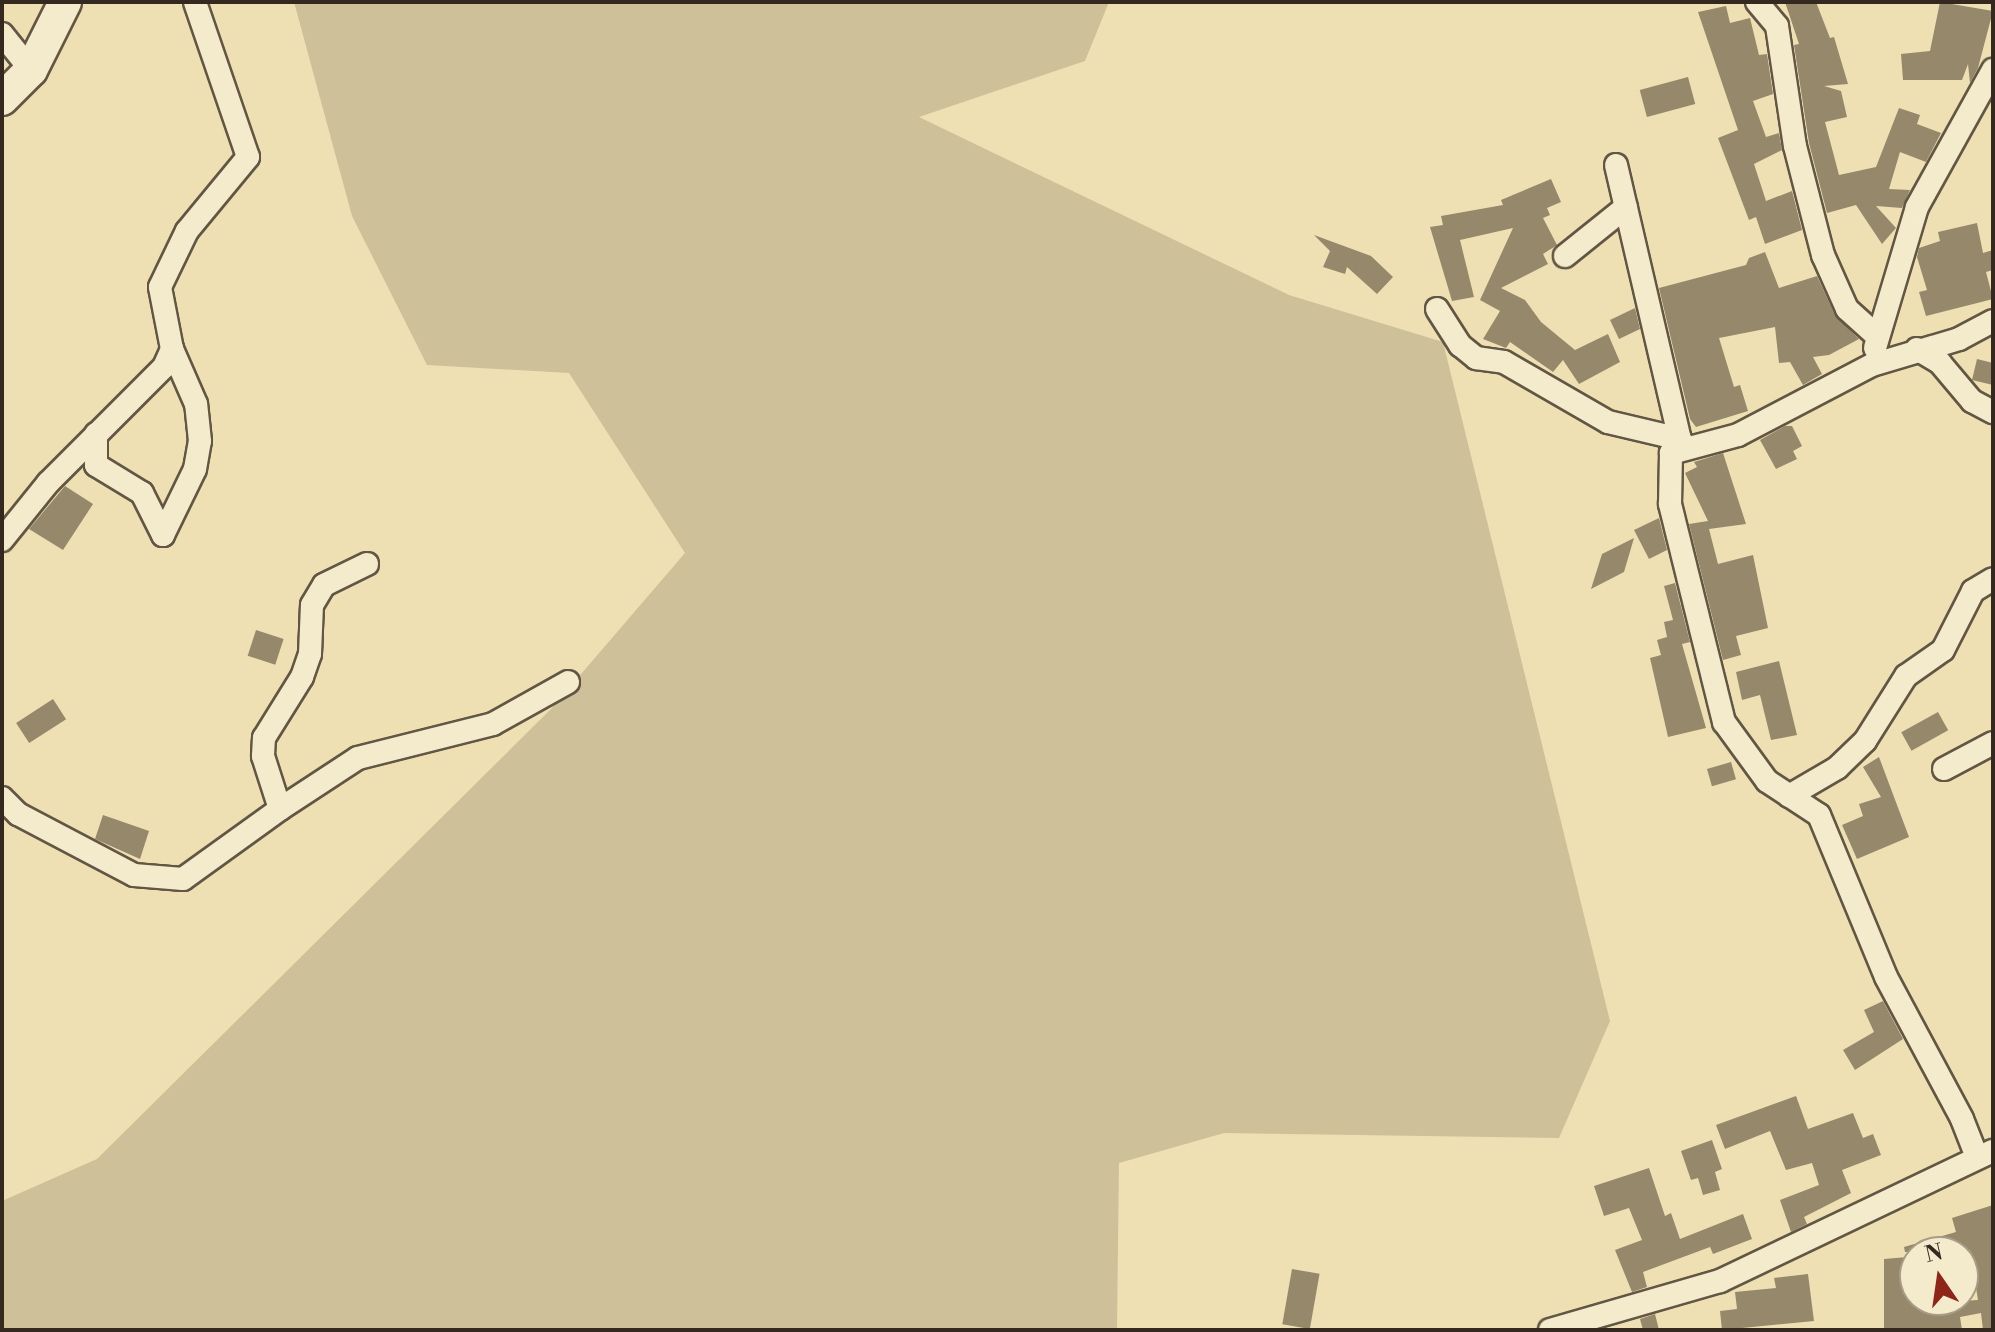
<!DOCTYPE html>
<html>
<head>
<meta charset="utf-8">
<style>
  body { margin:0 }
  #map { position:relative; width:1995px; height:1332px; overflow:hidden; background:#eee0b2; font-family:"Libre Bodoni",serif }
  div>[style] { position:absolute }
  [style*='--x'] { left:calc(var(--x)*1px); top:calc(var(--y)*1px); width:calc(var(--w)*1px); rotate:calc(var(--a)*1deg) }
  .green>* { inset:0; background:#cec199 }
  .building>* { inset:0; background:#95886b; transform-origin:0 0 }
  .roads { filter:drop-shadow(2px 0 #625644) drop-shadow(-2px 0 #625644) drop-shadow(0 2px #625644) drop-shadow(0 -2px #625644) }
  .street>* { height:22px; margin:-11px; padding:0 11px; transform-origin:11px; border-radius:11px; background:#f4ebcd }
  .secondary>* { height:32px; margin:-16px; padding:0 16px; transform-origin:16px; border-radius:16px; background:#f4ebcd }
  span { translate:-50% -50%; white-space:nowrap; text-align:center; line-height:1.15; -webkit-text-stroke:6px #f4ebcd; paint-order:stroke }
  .frame { position:absolute; inset:0; border:4px solid #34281f; pointer-events:none }
  .north { position:absolute; left:1899px; top:1236px; width:80px; height:80px; box-sizing:border-box; background:#f4ebcd; border:2px solid #a79d87; border-radius:50%; rotate:347deg; font-size:22px; font-weight:700; line-height:32px; text-align:center; color:#34281f }
  .north::after { content:''; display:block; margin:auto; width:28px; height:36px; background:#8f2418; clip-path:polygon(50% 0,100% 100%,50% 72%,0 100%) }
</style>
</head>
<body>
<div id="map">
  <div class="green">
    <div style="clip-path:polygon(294px 2px,1109px 2px,1085px 61px,919px 117px,1289px 295px,1443px 342px,1610px 1021px,1559px 1138px,1224px 1133px,1119px 1163px,1117px 1330px,2px 1330px,2px 1201px,97px 1159px,551px 709px,685px 553px,569px 373px,427px 365px,352px 216px)"></div>
  </div>
  <div class="building">
    <div style="clip-path:polygon(1785px 2px,1816px 2px,1830px 38px,1834px 37px,1848px 84px,1824px 86px,1841px 91px,1847px 117px,1825px 122px,1839px 175px,1876px 167px,1899px 108px,1920px 115px,1917px 124px,1941px 133px,1926px 162px,1900px 152px,1889px 189px,1910px 190px,1902px 208px,1876px 206px,1896px 228px,1882px 244px,1856px 205px,1827px 213px,1809px 143px,1794px 45px,1799px 44px)"></div>
    <div style="clip-path:polygon(1940px 2px,1993px 11px,1978px 68px,1970px 83px,1968px 64px,1962px 80px,1903px 80px,1901px 54px,1930px 51px)"></div>
    <div style="clip-path:polygon(1726px 6px,1730px 23px,1750px 18px,1759px 55px,1767px 54px,1773px 94px,1753px 101px,1766px 137px,1779px 133px,1782px 150px,1754px 164px,1766px 201px,1792px 191px,1802px 230px,1765px 244px,1756px 217px,1749px 220px,1718px 138px,1738px 130px,1698px 12px)"></div>
    <div style="left:1688px;top:77px;width:28px;height:50px;rotate:75deg"></div>
    <div style="clip-path:polygon(1551px 179px,1561px 202px,1547px 208px,1550px 215px,1543px 218px,1557px 245px,1543px 254px,1548px 264px,1501px 288px,1525px 300px,1541px 322px,1575px 350px,1608px 334px,1620px 362px,1579px 384px,1563px 360px,1553px 372px,1510px 342px,1506px 348px,1483px 339px,1500px 311px,1480px 300px,1513px 228px,1460px 240px,1474px 297px,1452px 301px,1430px 227px,1443px 225px,1441px 216px,1503px 205px,1501px 200px)"></div>
    <div style="clip-path:polygon(1977px 223px,1983px 253px,1993px 250px,1993px 270px,1986px 272px,1993px 299px,1926px 316px,1919px 292px,1927px 290px,1917px 257px,1919px 248px,1940px 241px,1938px 232px)"></div>
    <div style="clip-path:polygon(1314px 235px,1371px 256px,1393px 277px,1377px 294px,1347px 267px,1345px 274px,1323px 267px,1330px 251px)"></div>
    <div style="clip-path:polygon(1765px 252px,1779px 288px,1817px 276px,1835px 315px,1859px 339px,1829px 355px,1813px 357px,1822px 374px,1803px 385px,1790px 362px,1779px 363px,1775px 327px,1719px 338px,1734px 387px,1740px 385px,1748px 411px,1696px 427px,1690px 419px,1659px 288px,1746px 265px,1749px 258px)"></div>
    <div style="clip-path:polygon(1635px 308px,1640px 329px,1619px 339px,1610px 320px)"></div>
    <div style="clip-path:polygon(1977px 359px,1993px 363px,1993px 385px,1972px 380px)"></div>
    <div style="clip-path:polygon(1785px 426px,1792px 426px,1802px 446px,1793px 451px,1797px 459px,1776px 469px,1760px 440px)"></div>
    <div style="clip-path:polygon(1723px 453px,1746px 524px,1709px 529px,1718px 564px,1753px 555px,1768px 628px,1736px 636px,1741px 655px,1723px 660px,1689px 524px,1708px 521px,1685px 473px,1697px 467px,1694px 462px)"></div>
    <div style="clip-path:polygon(65px 486px,93px 504px,63px 550px,29px 529px)"></div>
    <div style="clip-path:polygon(1659px 518px,1667px 550px,1649px 559px,1634px 530px)"></div>
    <div style="clip-path:polygon(1634px 538px,1624px 572px,1591px 589px,1602px 554px)"></div>
    <div style="clip-path:polygon(1675px 583px,1690px 642px,1682px 644px,1706px 728px,1668px 737px,1650px 658px,1661px 655px,1657px 640px,1667px 637px,1664px 622px,1673px 620px,1664px 586px)"></div>
    <div style="left:256px;top:630px;width:29px;height:27px;rotate:18deg"></div>
    <div style="clip-path:polygon(1779px 661px,1797px 735px,1771px 740px,1760px 695px,1742px 700px,1736px 672px)"></div>
    <div style="left:53px;top:699px;width:24px;height:44px;rotate:57deg"></div>
    <div style="left:1938px;top:712px;width:21px;height:42px;rotate:61deg"></div>
    <div style="clip-path:polygon(1879px 757px,1909px 837px,1857px 859px,1842px 825px,1863px 816px,1859px 804px,1881px 797px,1863px 767px)"></div>
    <div style="left:1731px;top:762px;width:18px;height:25px;rotate:74deg"></div>
    <div style="clip-path:polygon(103px 815px,149px 831px,140px 859px,95px 839px)"></div>
    <div style="clip-path:polygon(1883px 1001px,1903px 1039px,1855px 1070px,1843px 1050px,1874px 1032px,1864px 1010px)"></div>
    <div style="clip-path:polygon(1796px 1096px,1808px 1129px,1853px 1113px,1863px 1138px,1873px 1134px,1881px 1155px,1842px 1170px,1851px 1193px,1804px 1217px,1807px 1224px,1791px 1232px,1780px 1200px,1819px 1185px,1812px 1163px,1786px 1170px,1770px 1131px,1725px 1149px,1716px 1125px)"></div>
    <div style="clip-path:polygon(1712px 1140px,1722px 1169px,1715px 1172px,1720px 1190px,1703px 1195px,1698px 1178px,1691px 1180px,1681px 1151px)"></div>
    <div style="clip-path:polygon(1649px 1168px,1665px 1216px,1671px 1213px,1680px 1239px,1743px 1214px,1752px 1239px,1713px 1254px,1710px 1247px,1643px 1272px,1647px 1287px,1632px 1292px,1615px 1250px,1642px 1240px,1629px 1208px,1604px 1216px,1594px 1186px)"></div>
    <div style="clip-path:polygon(1993px 1205px,1993px 1329px,1983px 1330px,1981px 1313px,1960px 1317px,1962px 1330px,1884px 1330px,1884px 1259px,1908px 1257px,1912px 1304px,1978px 1300px,1970px 1250px,1905px 1252px,1904px 1247px,1956px 1232px,1952px 1218px)"></div>
    <div style="left:1292px;top:1269px;width:28px;height:56px;rotate:10deg"></div>
    <div style="clip-path:polygon(1808px 1274px,1814px 1321px,1722px 1330px,1720px 1311px,1737px 1309px,1735px 1292px,1776px 1288px,1774px 1278px)"></div>
    <div style="clip-path:polygon(1655px 1314px,1659px 1330px,1643px 1330px,1640px 1319px)"></div>
  </div>
  <div class="roads">
    <div class="street">
      <div style="--x:1757;--y:2;--w:31;--a:50"></div>
      <div style="--x:1777;--y:26;--w:121;--a:81.5"></div>
      <div style="--x:1795;--y:146;--w:113;--a:75.6"></div>
      <div style="--x:1823;--y:255;--w:59;--a:66"></div>
      <div style="--x:1847;--y:309;--w:40;--a:42"></div>
      <div style="--x:2;--y:34;--w:46;--a:51.1"></div>
      <div style="--x:1616;--y:165;--w:281;--a:76.9"></div>
      <div style="--x:1680;--y:439;--w:17;--a:123"></div>
      <div style="--x:1671;--y:453;--w:51;--a:91.1"></div>
      <div style="--x:1670;--y:504;--w:225;--a:76.1"></div>
      <div style="--x:1724;--y:722;--w:73;--a:53.9"></div>
      <div style="--x:1767;--y:781;--w:62;--a:33.2"></div>
      <div style="--x:1819;--y:815;--w:175;--a:67.5"></div>
      <div style="--x:1886;--y:977;--w:161;--a:61.8"></div>
      <div style="--x:1962;--y:1119;--w:41;--a:68.5"></div>
      <div style="--x:1565;--y:256;--w:78;--a:-38.8"></div>
      <div style="--x:1437;--y:309;--w:43;--a:57.4"></div>
      <div style="--x:1460;--y:345;--w:21;--a:39"></div>
      <div style="--x:1476;--y:358;--w:28;--a:8"></div>
      <div style="--x:1504;--y:362;--w:120;--a:30"></div>
      <div style="--x:1608;--y:422;--w:74;--a:13.3"></div>
      <div style="--x:1875;--y:348;--w:147;--a:-73.4"></div>
      <div style="--x:1917;--y:207;--w:157;--a:-61"></div>
      <div style="--x:1917;--y:349;--w:27;--a:31"></div>
      <div style="--x:1940;--y:363;--w:50;--a:49.9"></div>
      <div style="--x:1972;--y:401;--w:24;--a:28"></div>
      <div style="--x:96;--y:434;--w:31;--a:90"></div>
      <div style="--x:96;--y:465;--w:54;--a:31.3"></div>
      <div style="--x:142;--y:493;--w:47;--a:63.4"></div>
      <div style="--x:1671;--y:453;--w:69;--a:-15"></div>
      <div style="--x:1738;--y:435;--w:151;--a:-27.6"></div>
      <div style="--x:1872;--y:365;--w:91;--a:-16.6"></div>
      <div style="--x:1959;--y:339;--w:38;--a:-28"></div>
      <div style="--x:163;--y:535;--w:73;--a:-64.1"></div>
      <div style="--x:195;--y:469;--w:28;--a:-80"></div>
      <div style="--x:200;--y:441;--w:37;--a:-96"></div>
      <div style="--x:196;--y:404;--w:60;--a:-113.6"></div>
      <div style="--x:2;--y:540;--w:73;--a:-51.1"></div>
      <div style="--x:48;--y:483;--w:164;--a:-45"></div>
      <div style="--x:164;--y:367;--w:20;--a:-66"></div>
      <div style="--x:172;--y:349;--w:63;--a:-101"></div>
      <div style="--x:160;--y:287;--w:62;--a:-64.3"></div>
      <div style="--x:187;--y:231;--w:96;--a:-50.5"></div>
      <div style="--x:248;--y:157;--w:164;--a:-108.9"></div>
      <div style="--x:1944;--y:769;--w:55;--a:-28"></div>
      <div style="--x:1789;--y:796;--w:56;--a:-30.3"></div>
      <div style="--x:1837;--y:768;--w:39;--a:-44"></div>
      <div style="--x:1865;--y:741;--w:77;--a:-57.8"></div>
      <div style="--x:1906;--y:676;--w:45;--a:-35.1"></div>
      <div style="--x:1943;--y:650;--w:66;--a:-63"></div>
      <div style="--x:1973;--y:591;--w:23;--a:-31"></div>
      <div style="--x:2;--y:798;--w:23;--a:45"></div>
      <div style="--x:18;--y:814;--w:131;--a:27.7"></div>
      <div style="--x:134;--y:875;--w:49;--a:4.7"></div>
      <div style="--x:183;--y:879;--w:120;--a:-35.8"></div>
      <div style="--x:280;--y:809;--w:56;--a:-107.8"></div>
      <div style="--x:263;--y:756;--w:18;--a:-87"></div>
      <div style="--x:264;--y:738;--w:72;--a:-58.1"></div>
      <div style="--x:302;--y:677;--w:24;--a:-71"></div>
      <div style="--x:310;--y:654;--w:49;--a:-87.7"></div>
      <div style="--x:312;--y:605;--w:23;--a:-59"></div>
      <div style="--x:324;--y:585;--w:48;--a:-26"></div>
      <div style="--x:280;--y:809;--w:93;--a:-33.2"></div>
      <div style="--x:358;--y:758;--w:139;--a:-14.1"></div>
      <div style="--x:493;--y:724;--w:86;--a:-29.2"></div>
      <div style="--x:1550;--y:1330;--w:177;--a:-16.1"></div>
      <div style="--x:1720;--y:1281;--w:302;--a:-25.5"></div>
    </div>
    <div class="secondary">
      <div style="--x:2;--y:99;--w:41;--a:-45"></div>
      <div style="--x:31;--y:70;--w:76;--a:-63.4"></div>
    </div>
  </div>
  <div class="frame"></div>
  <div class="north">N</div>
</div>
</body>
</html>
